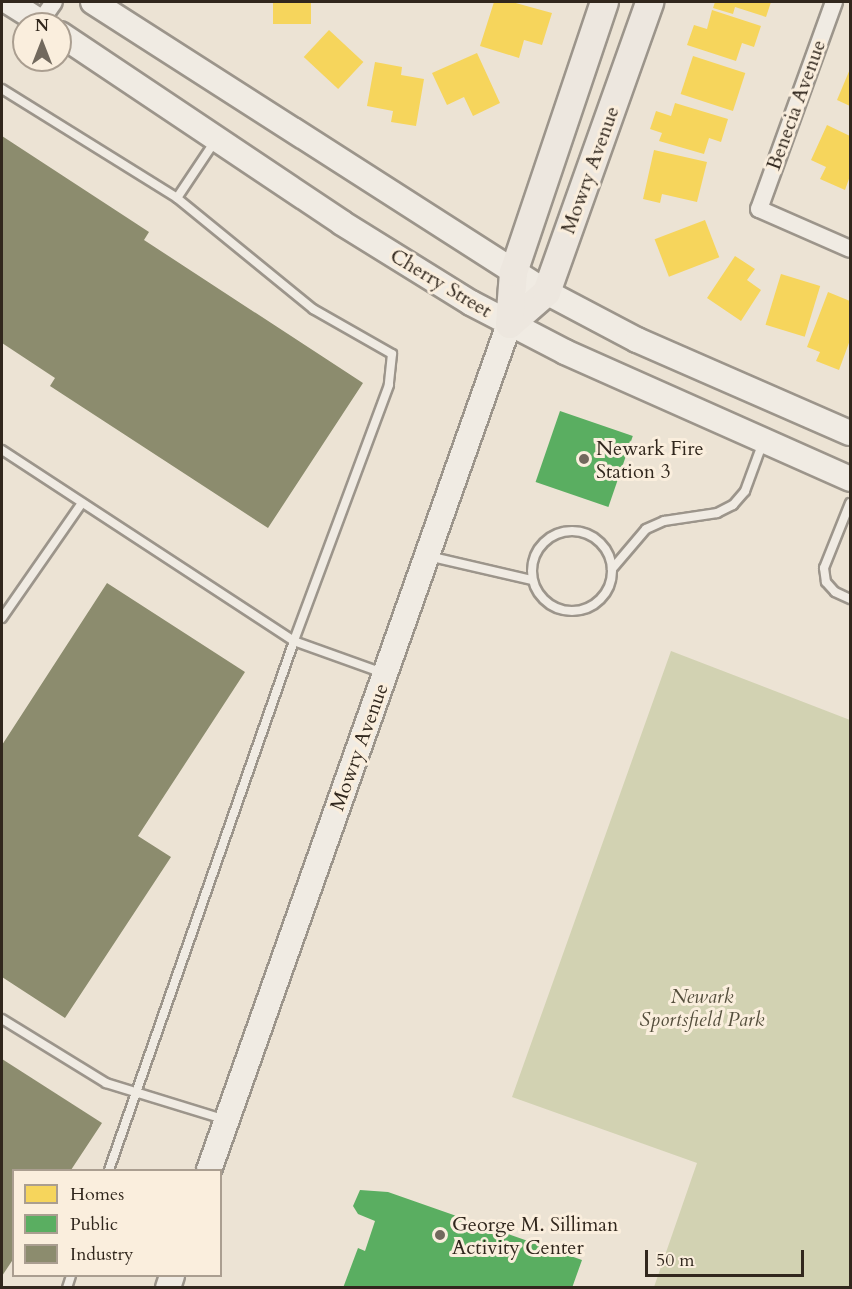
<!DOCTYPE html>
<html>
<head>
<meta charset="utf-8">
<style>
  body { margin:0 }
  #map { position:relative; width:852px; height:1289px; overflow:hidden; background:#ece3d4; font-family:Cardo,serif }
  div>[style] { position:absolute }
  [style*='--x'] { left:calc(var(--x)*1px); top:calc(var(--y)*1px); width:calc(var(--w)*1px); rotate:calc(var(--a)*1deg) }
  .green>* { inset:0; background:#d2d2b2 }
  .homes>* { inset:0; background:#f6d55c; transform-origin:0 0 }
  .public>* { inset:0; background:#5aae61; transform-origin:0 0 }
  .industry>* { inset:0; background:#8c8c6e }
  .roads { filter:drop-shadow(2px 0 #9c958b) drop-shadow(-2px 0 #9c958b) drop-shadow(0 2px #9c958b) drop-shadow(0 -2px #9c958b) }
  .lane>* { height:8px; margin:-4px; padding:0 4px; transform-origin:4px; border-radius:4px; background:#f0ebe3 }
  .lane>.ring { margin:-4px; padding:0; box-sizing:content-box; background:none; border:8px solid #f0ebe3; border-radius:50% }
  .street>* { height:16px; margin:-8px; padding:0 8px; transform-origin:8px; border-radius:8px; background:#f0ebe3 }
  .secondary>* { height:24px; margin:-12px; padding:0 12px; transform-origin:12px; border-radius:12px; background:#f0ebe3 }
  .primary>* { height:27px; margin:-13.5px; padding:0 13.5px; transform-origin:13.5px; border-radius:13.5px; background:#ede7df }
  .dots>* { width:16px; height:16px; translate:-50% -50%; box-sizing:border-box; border:3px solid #faeedd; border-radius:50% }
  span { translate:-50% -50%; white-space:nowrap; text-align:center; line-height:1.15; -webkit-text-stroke:6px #faeedd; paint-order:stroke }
  .street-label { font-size:20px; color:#31271d }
  .poi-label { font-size:20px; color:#31271d }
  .left { translate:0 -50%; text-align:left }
  .park-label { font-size:20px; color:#544e3c; font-style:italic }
  .frame { position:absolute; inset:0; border:3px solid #31271d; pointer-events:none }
  .legend { position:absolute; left:12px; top:1169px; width:210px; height:108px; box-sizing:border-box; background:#faeedd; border:2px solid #aa9e90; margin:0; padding:8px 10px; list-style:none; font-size:18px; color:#31271d }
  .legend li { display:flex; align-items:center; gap:12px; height:30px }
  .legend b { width:30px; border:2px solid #aa9e90 }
  .north { position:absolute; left:12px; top:12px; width:60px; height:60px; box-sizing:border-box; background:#faeedd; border:2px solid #aa9e90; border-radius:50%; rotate:0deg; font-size:16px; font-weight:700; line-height:24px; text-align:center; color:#31271d }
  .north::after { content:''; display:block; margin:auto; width:21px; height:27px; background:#72695d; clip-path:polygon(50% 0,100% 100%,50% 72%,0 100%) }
  .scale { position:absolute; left:645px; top:1250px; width:159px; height:27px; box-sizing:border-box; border:3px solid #31271d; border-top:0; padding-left:8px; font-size:18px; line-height:21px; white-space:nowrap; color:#31271d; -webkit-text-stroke:4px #faeedd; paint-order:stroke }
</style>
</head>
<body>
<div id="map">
  <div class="green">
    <div style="clip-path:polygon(671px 651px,850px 720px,850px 1287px,654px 1287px,697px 1163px,512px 1097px)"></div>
  </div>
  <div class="homes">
    <div style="left:273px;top:2px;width:38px;height:22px"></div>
    <div style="clip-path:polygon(494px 2px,512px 2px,552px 13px,542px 45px,524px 40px,519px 58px,480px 46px)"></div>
    <div style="clip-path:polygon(715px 2px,771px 2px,766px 17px,735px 7px,733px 14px,713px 8px)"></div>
    <div style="clip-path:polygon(712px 10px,761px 26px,754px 47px,742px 43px,736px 61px,687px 45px,694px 25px,707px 29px)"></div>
    <div style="left:329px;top:30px;width:47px;height:37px;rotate:43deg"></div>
    <div style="clip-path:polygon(477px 53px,500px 103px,473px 116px,464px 97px,447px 105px,432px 73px)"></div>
    <div style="left:693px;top:56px;width:55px;height:40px;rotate:18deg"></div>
    <div style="clip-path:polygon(375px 62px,402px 67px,401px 75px,424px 79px,416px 126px,391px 122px,393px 111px,367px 106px)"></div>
    <div style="clip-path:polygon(850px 69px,850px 106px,837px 100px)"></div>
    <div style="clip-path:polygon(675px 103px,728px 119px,721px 142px,709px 138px,704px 154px,659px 141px,662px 133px,650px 129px,656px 111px,671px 116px)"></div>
    <div style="clip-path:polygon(827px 125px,850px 136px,850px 176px,845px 190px,820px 179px,826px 167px,811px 160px)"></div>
    <div style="clip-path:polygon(654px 150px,707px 162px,697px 202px,662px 194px,660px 203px,643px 199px)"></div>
    <div style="left:705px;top:220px;width:40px;height:54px;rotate:69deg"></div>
    <div style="clip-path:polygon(735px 256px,755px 269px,747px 280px,761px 290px,741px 321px,707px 298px)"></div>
    <div style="left:781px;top:274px;width:41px;height:53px;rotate:17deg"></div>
    <div style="clip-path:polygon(828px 292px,850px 301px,850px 340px,839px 370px,816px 361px,820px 352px,807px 347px)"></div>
  </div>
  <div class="public">
    <div style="left:560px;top:411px;width:77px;height:75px;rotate:19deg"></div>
    <div style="clip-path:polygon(360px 1190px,388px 1192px,582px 1260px,572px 1288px,343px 1288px,358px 1248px,365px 1251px,375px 1221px,358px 1214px,353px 1206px)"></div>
  </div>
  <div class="industry">
    <div style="clip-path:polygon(2px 136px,149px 232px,144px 240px,363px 383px,268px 528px,50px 386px,55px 378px,2px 343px)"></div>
    <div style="clip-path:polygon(107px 583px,245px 672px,138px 836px,171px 857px,65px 1018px,2px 977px,2px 745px)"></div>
    <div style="clip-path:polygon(2px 1059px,102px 1123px,71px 1170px,14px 1170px,14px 1258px,2px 1276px)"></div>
  </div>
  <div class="roads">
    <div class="lane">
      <div style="--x:2;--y:89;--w:206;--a:31.9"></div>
      <div style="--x:177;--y:198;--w:176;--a:39.2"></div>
      <div style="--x:313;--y:309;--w:91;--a:29.7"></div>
      <div style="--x:392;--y:354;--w:31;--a:96"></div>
      <div style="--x:389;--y:385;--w:273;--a:110.4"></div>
      <div style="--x:294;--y:641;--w:560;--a:109.28"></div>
      <div style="--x:177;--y:198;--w:69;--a:-56.3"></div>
      <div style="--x:2;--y:450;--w:349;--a:33.2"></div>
      <div style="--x:294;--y:641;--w:95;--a:19.8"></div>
      <div style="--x:850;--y:503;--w:70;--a:111.8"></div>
      <div style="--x:824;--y:568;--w:14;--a:82"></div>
      <div style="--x:826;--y:582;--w:13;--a:48"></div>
      <div style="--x:835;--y:592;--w:17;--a:25"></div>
      <div class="ring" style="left:532px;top:531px;width:72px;height:72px"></div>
      <div style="--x:428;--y:556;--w:107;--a:13"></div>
      <div style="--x:612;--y:569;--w:52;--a:-49.6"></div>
      <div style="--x:646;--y:529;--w:20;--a:-24"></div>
      <div style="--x:664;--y:521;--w:54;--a:-8.6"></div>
      <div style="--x:717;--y:513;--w:18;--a:-27"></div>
      <div style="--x:733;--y:505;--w:18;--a:-49"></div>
      <div style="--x:745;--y:491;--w:52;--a:-69.8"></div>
      <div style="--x:2;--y:618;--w:140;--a:-55.2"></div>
      <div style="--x:2;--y:1019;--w:122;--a:31.6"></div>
      <div style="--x:106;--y:1083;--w:126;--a:17.1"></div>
      <div style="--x:67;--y:1288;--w:13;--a:-72"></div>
    </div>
    <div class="street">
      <div style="--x:834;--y:2;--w:220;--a:109.9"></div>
      <div style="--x:759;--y:209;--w:99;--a:23.7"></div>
      <div style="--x:40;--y:22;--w:24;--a:-55"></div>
    </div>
    <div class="secondary">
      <div style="--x:9;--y:2;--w:41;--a:32.2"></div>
      <div style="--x:93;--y:2;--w:538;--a:32.63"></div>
      <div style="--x:546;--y:292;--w:103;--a:27.8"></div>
      <div style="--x:637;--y:340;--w:232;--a:23.6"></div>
      <div style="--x:60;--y:34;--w:339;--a:33.8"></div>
      <div style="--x:342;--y:223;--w:152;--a:31.8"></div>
      <div style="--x:471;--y:303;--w:106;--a:27.5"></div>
      <div style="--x:565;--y:352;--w:312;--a:24"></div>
      <div style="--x:209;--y:1170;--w:898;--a:-70.47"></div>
      <div style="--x:168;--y:1288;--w:13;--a:-72"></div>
    </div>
    <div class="primary">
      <div style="--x:509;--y:324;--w:49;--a:-40.9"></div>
      <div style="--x:546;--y:292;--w:308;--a:-70.4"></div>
      <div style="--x:509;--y:324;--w:52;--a:-85.6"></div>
      <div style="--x:513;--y:272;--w:285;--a:-71.4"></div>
    </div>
  </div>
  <div class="dots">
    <div style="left:584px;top:459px;background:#72695d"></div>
    <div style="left:440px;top:1235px;background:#72695d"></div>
  </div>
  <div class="street-label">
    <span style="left:796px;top:105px;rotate:-70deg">Benecia Avenue</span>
    <span style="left:590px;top:170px;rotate:-70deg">Mowry Avenue</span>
    <span style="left:441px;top:283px;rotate:31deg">Cherry Street</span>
    <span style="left:359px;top:747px;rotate:-70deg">Mowry Avenue</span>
  </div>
  <div class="poi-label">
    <span class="left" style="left:596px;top:460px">Newark Fire<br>Station 3</span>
    <span class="left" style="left:452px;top:1236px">George M. Silliman<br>Activity Center</span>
  </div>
  <div class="park-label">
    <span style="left:702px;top:1008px">Newark<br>Sportsfield Park</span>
  </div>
  <div class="frame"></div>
  <ul class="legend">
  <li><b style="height:16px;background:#f6d55c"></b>Homes</li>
  <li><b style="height:16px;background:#5aae61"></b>Public</li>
  <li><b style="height:16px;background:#8c8c6e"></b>Industry</li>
  </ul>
  <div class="north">N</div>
  <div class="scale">50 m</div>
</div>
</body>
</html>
